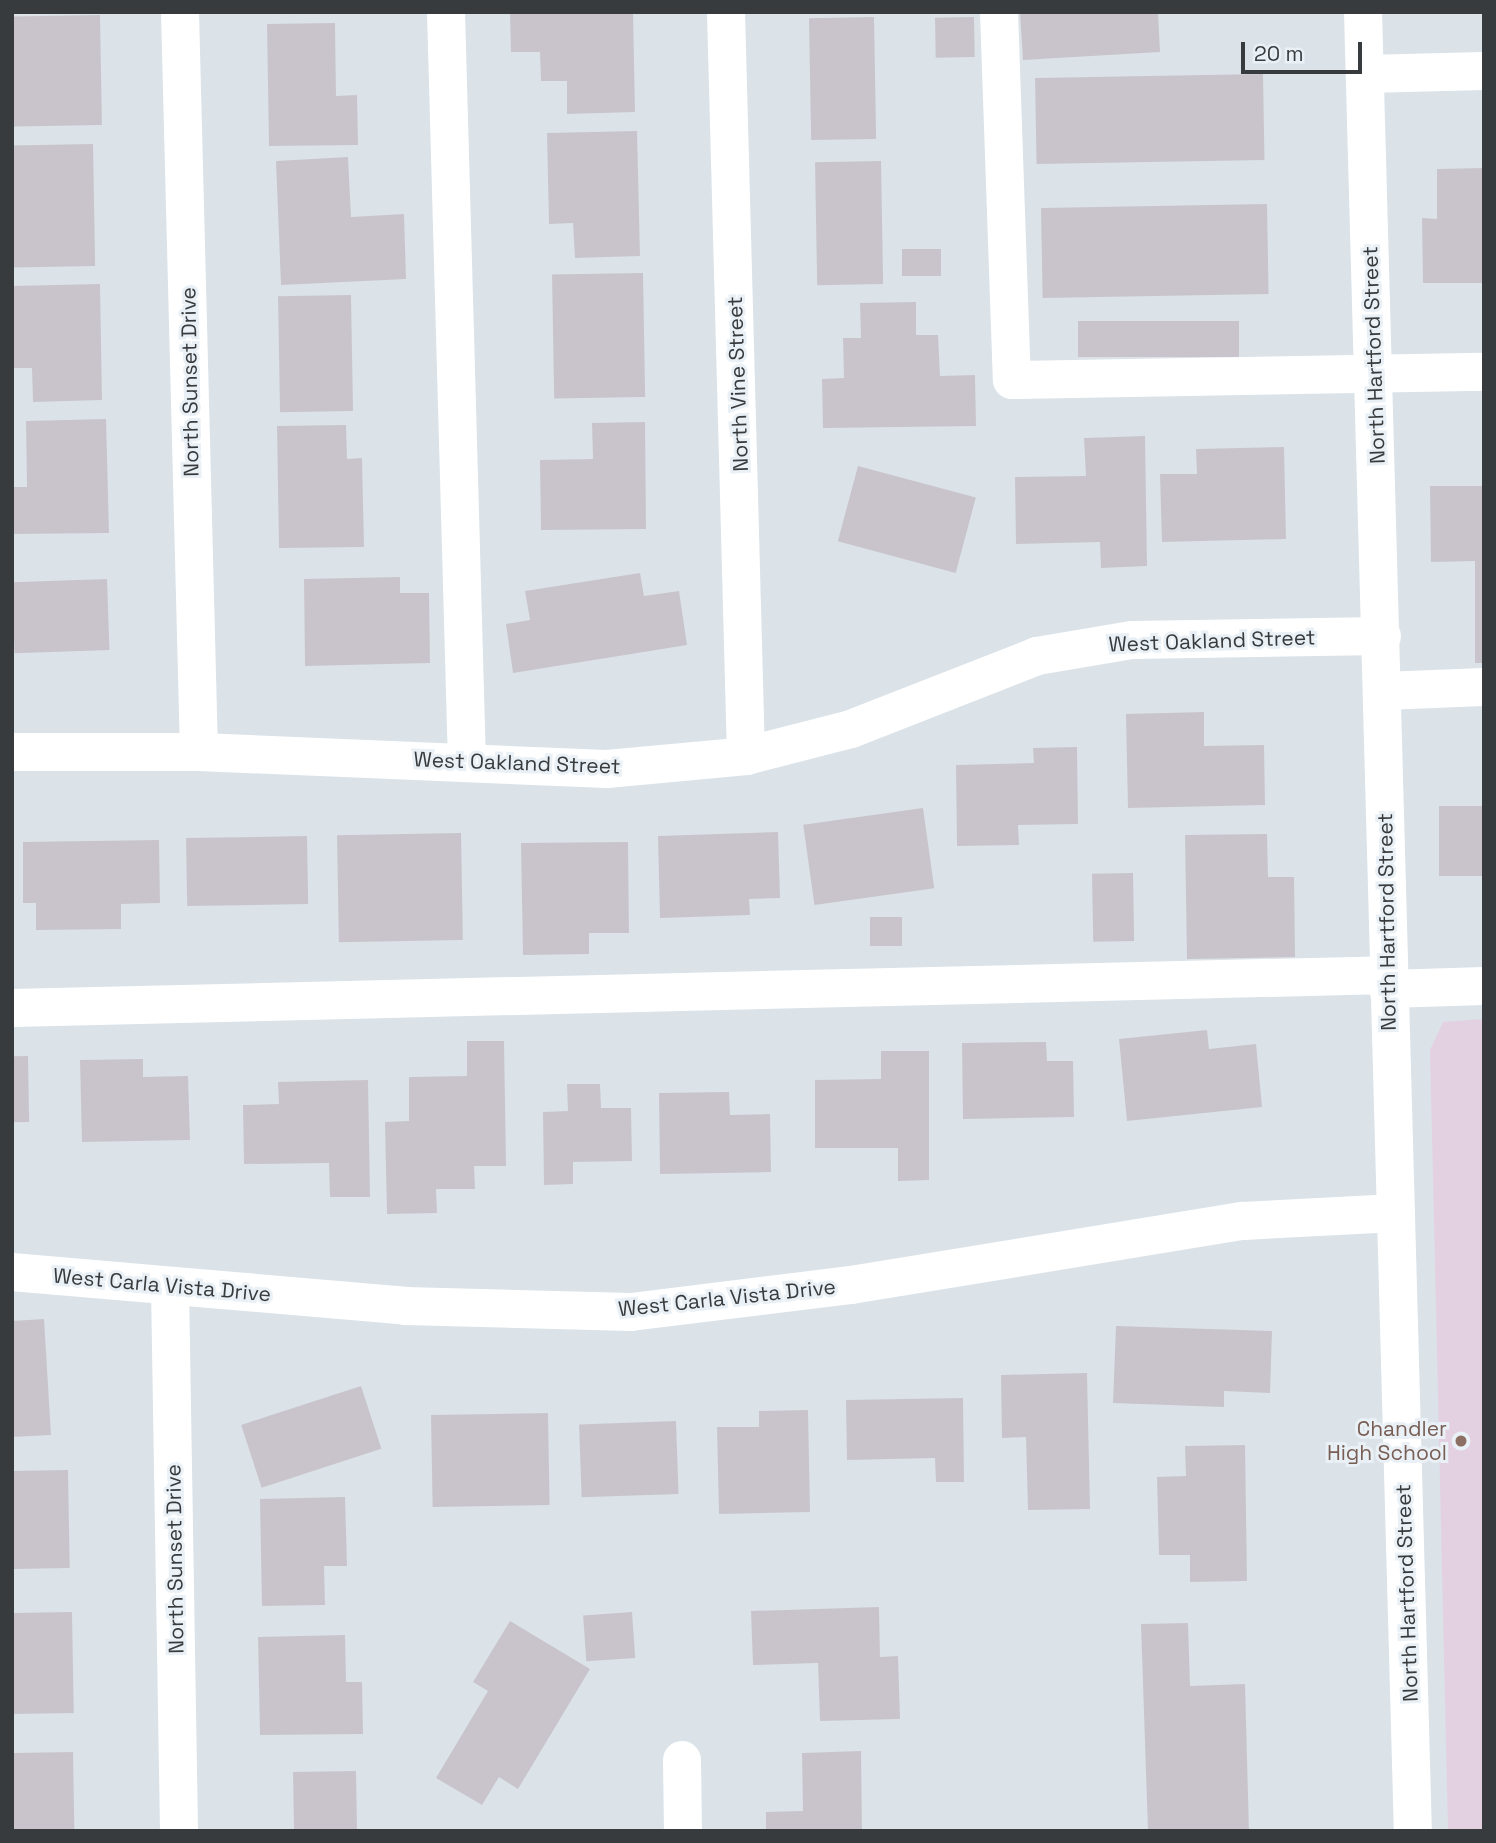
<!DOCTYPE html>
<html>
<head>
<meta charset="utf-8">
<style>
  body { margin:0 }
  #map { position:relative; width:1496px; height:1843px; overflow:hidden; background:#dbe3e9; font-family:"Space Grotesk",sans-serif }
  div>[style] { position:absolute }
  [style*='--x'] { left:calc(var(--x)*1px); top:calc(var(--y)*1px); width:calc(var(--w)*1px); rotate:calc(var(--a)*1deg) }
  .education>* { inset:0; background:#e3d1e2 }
  .building>* { inset:0; background:#c9c4cc; transform-origin:0 0 }
  .minor>* { height:38px; margin:-19px; padding:0 19px; transform-origin:19px; border-radius:19px; background:#fff }
  .dots>* { width:19px; height:19px; translate:-50% -50%; box-sizing:border-box; border:4px solid #e9f0f6; border-radius:50% }
  span { translate:-50% -50%; white-space:nowrap; text-align:center; line-height:1.15; -webkit-text-stroke:6px #e9f0f6; paint-order:stroke }
  .street-label { font-size:21px; color:#383b3d }
  .education-label { font-size:21px; color:#785e54 }
  .right { translate:-100% -50%; text-align:right }
  .frame { position:absolute; inset:0; border:14px solid #383b3d; pointer-events:none }
  .scale { position:absolute; left:1241px; top:42px; width:121px; height:32px; box-sizing:border-box; border:4px solid #383b3d; border-top:0; padding-left:9px; font-size:21px; line-height:24px; white-space:nowrap; color:#383b3d; -webkit-text-stroke:5px #e9f0f6; paint-order:stroke }
</style>
</head>
<body>
<div id="map">
  <div class="education">
    <div style="clip-path:polygon(1484px 1019px,1484px 1831px,1448px 1831px,1430px 1050px,1443px 1022px)"></div>
  </div>
  <div class="building">
    <div style="clip-path:polygon(510px 12px,633px 12px,635px 112px,567px 114px,567px 81px,541px 81px,540px 52px,511px 52px)"></div>
    <div style="clip-path:polygon(1020px 12px,1158px 12px,1160px 52px,1023px 60px)"></div>
    <div style="left:100px;top:15px;width:110px;height:88px;rotate:89deg"></div>
    <div style="left:874px;top:17px;width:122px;height:65px;rotate:89deg"></div>
    <div style="left:974px;top:17px;width:40px;height:39px;rotate:89deg"></div>
    <div style="clip-path:polygon(335px 23px,336px 96px,357px 95px,358px 145px,269px 146px,267px 24px)"></div>
    <div style="left:1263px;top:74px;width:86px;height:228px;rotate:89deg"></div>
    <div style="clip-path:polygon(637px 131px,640px 256px,575px 258px,573px 223px,549px 224px,547px 133px)"></div>
    <div style="left:93px;top:144px;width:122px;height:81px;rotate:89deg"></div>
    <div style="clip-path:polygon(348px 157px,351px 217px,404px 214px,406px 279px,281px 285px,276px 161px)"></div>
    <div style="left:881px;top:161px;width:123px;height:66px;rotate:89deg"></div>
    <div style="clip-path:polygon(1484px 168px,1484px 283px,1423px 283px,1422px 218px,1437px 219px,1437px 169px)"></div>
    <div style="left:1267px;top:204px;width:90px;height:226px;rotate:89deg"></div>
    <div style="left:902px;top:249px;width:39px;height:27px"></div>
    <div style="left:643px;top:273px;width:124px;height:91px;rotate:89deg"></div>
    <div style="clip-path:polygon(100px 284px,102px 400px,33px 402px,32px 368px,12px 368px,12px 286px)"></div>
    <div style="left:351px;top:295px;width:116px;height:73px;rotate:89deg"></div>
    <div style="clip-path:polygon(916px 302px,916px 335px,938px 335px,940px 376px,975px 375px,976px 426px,823px 428px,822px 379px,844px 378px,843px 338px,861px 338px,860px 303px)"></div>
    <div style="left:1239px;top:321px;width:36px;height:161px;rotate:90deg"></div>
    <div style="clip-path:polygon(106px 419px,109px 533px,12px 534px,12px 487px,27px 487px,26px 421px)"></div>
    <div style="clip-path:polygon(645px 422px,646px 529px,541px 530px,540px 460px,593px 459px,592px 423px)"></div>
    <div style="clip-path:polygon(346px 425px,347px 459px,362px 458px,364px 547px,279px 548px,277px 426px)"></div>
    <div style="clip-path:polygon(1145px 436px,1147px 566px,1101px 568px,1100px 542px,1016px 544px,1015px 477px,1086px 476px,1084px 438px)"></div>
    <div style="clip-path:polygon(1284px 447px,1286px 539px,1162px 542px,1160px 474px,1197px 474px,1196px 449px)"></div>
    <div style="left:858px;top:466px;width:122px;height:78px;rotate:15deg"></div>
    <div style="clip-path:polygon(1430px 486px,1484px 486px,1484px 663px,1475px 663px,1475px 561px,1431px 562px)"></div>
    <div style="clip-path:polygon(640px 573px,644px 596px,679px 591px,687px 645px,513px 673px,506px 624px,530px 620px,525px 591px)"></div>
    <div style="clip-path:polygon(400px 577px,400px 593px,429px 593px,430px 663px,305px 666px,304px 579px)"></div>
    <div style="left:107px;top:579px;width:71px;height:95px;rotate:88deg"></div>
    <div style="clip-path:polygon(1204px 712px,1204px 746px,1264px 745px,1265px 805px,1128px 808px,1126px 714px)"></div>
    <div style="clip-path:polygon(1077px 747px,1078px 824px,1018px 825px,1019px 845px,957px 846px,956px 765px,1034px 763px,1033px 748px)"></div>
    <div style="left:1484px;top:806px;width:70px;height:45px;rotate:90deg"></div>
    <div style="left:923px;top:808px;width:81px;height:121px;rotate:82deg"></div>
    <div style="clip-path:polygon(778px 832px,780px 898px,749px 899px,750px 915px,660px 918px,658px 836px)"></div>
    <div style="left:461px;top:833px;width:107px;height:124px;rotate:89deg"></div>
    <div style="clip-path:polygon(1267px 834px,1268px 877px,1294px 877px,1295px 957px,1187px 959px,1185px 835px)"></div>
    <div style="left:307px;top:836px;width:68px;height:121px;rotate:89deg"></div>
    <div style="clip-path:polygon(159px 840px,160px 903px,121px 904px,121px 929px,36px 930px,36px 903px,23px 903px,23px 842px)"></div>
    <div style="clip-path:polygon(628px 842px,629px 933px,589px 933px,589px 954px,523px 955px,521px 843px)"></div>
    <div style="left:1133px;top:873px;width:68px;height:41px;rotate:89deg"></div>
    <div style="left:902px;top:917px;width:29px;height:32px;rotate:90deg"></div>
    <div style="clip-path:polygon(1207px 1030px,1209px 1049px,1256px 1044px,1262px 1107px,1127px 1121px,1119px 1039px)"></div>
    <div style="clip-path:polygon(467px 1041px,504px 1041px,506px 1166px,474px 1166px,475px 1189px,436px 1189px,437px 1213px,387px 1214px,385px 1122px,409px 1121px,409px 1077px,467px 1076px)"></div>
    <div style="clip-path:polygon(1046px 1042px,1047px 1061px,1073px 1061px,1074px 1117px,963px 1119px,962px 1043px)"></div>
    <div style="clip-path:polygon(881px 1051px,929px 1051px,929px 1180px,898px 1181px,898px 1148px,815px 1148px,815px 1080px,881px 1079px)"></div>
    <div style="left:28px;top:1056px;width:66px;height:16px;rotate:89deg"></div>
    <div style="clip-path:polygon(143px 1059px,143px 1077px,188px 1076px,190px 1140px,82px 1142px,80px 1060px)"></div>
    <div style="clip-path:polygon(368px 1080px,370px 1197px,330px 1197px,329px 1163px,244px 1164px,243px 1105px,279px 1104px,278px 1082px)"></div>
    <div style="clip-path:polygon(567px 1084px,600px 1084px,601px 1108px,631px 1108px,632px 1161px,573px 1162px,573px 1184px,544px 1185px,543px 1112px,568px 1111px)"></div>
    <div style="clip-path:polygon(729px 1092px,730px 1115px,770px 1114px,771px 1172px,660px 1174px,659px 1093px)"></div>
    <div style="clip-path:polygon(44px 1319px,51px 1435px,12px 1437px,12px 1321px)"></div>
    <div style="clip-path:polygon(1116px 1326px,1272px 1331px,1270px 1393px,1224px 1391px,1224px 1407px,1113px 1403px)"></div>
    <div style="clip-path:polygon(1087px 1373px,1090px 1509px,1028px 1510px,1026px 1437px,1002px 1438px,1001px 1375px)"></div>
    <div style="left:361px;top:1386px;width:66px;height:126px;rotate:72deg"></div>
    <div style="clip-path:polygon(963px 1398px,964px 1482px,936px 1482px,935px 1458px,847px 1460px,846px 1400px)"></div>
    <div style="clip-path:polygon(808px 1410px,810px 1512px,719px 1514px,717px 1427px,759px 1427px,759px 1411px)"></div>
    <div style="left:548px;top:1413px;width:92px;height:117px;rotate:89deg"></div>
    <div style="left:676px;top:1421px;width:73px;height:97px;rotate:88deg"></div>
    <div style="clip-path:polygon(1245px 1445px,1247px 1581px,1190px 1582px,1190px 1555px,1159px 1555px,1157px 1477px,1186px 1476px,1185px 1446px)"></div>
    <div style="left:68px;top:1470px;width:98px;height:56px;rotate:89deg"></div>
    <div style="clip-path:polygon(345px 1497px,347px 1566px,324px 1566px,325px 1605px,262px 1606px,260px 1499px)"></div>
    <div style="clip-path:polygon(879px 1607px,880px 1657px,898px 1656px,900px 1719px,820px 1721px,818px 1663px,753px 1665px,751px 1611px)"></div>
    <div style="left:72px;top:1612px;width:101px;height:60px;rotate:89deg"></div>
    <div style="left:632px;top:1612px;width:46px;height:49px;rotate:86deg"></div>
    <div style="clip-path:polygon(510px 1621px,590px 1669px,518px 1789px,499px 1777px,482px 1805px,436px 1778px,488px 1691px,473px 1682px)"></div>
    <div style="clip-path:polygon(1188px 1623px,1190px 1686px,1245px 1684px,1249px 1831px,1148px 1831px,1141px 1624px)"></div>
    <div style="clip-path:polygon(345px 1635px,346px 1682px,362px 1682px,363px 1734px,260px 1735px,258px 1637px)"></div>
    <div style="clip-path:polygon(861px 1751px,862px 1831px,766px 1831px,766px 1812px,803px 1811px,802px 1753px)"></div>
    <div style="left:73px;top:1752px;width:79px;height:61px;rotate:89deg"></div>
    <div style="left:356px;top:1771px;width:60px;height:63px;rotate:89deg"></div>
  </div>
  <div class="minor">
    <div style="--x:180;--y:12;--w:740;--a:88.53"></div>
    <div style="--x:446;--y:12;--w:751;--a:88.4"></div>
    <div style="--x:726;--y:12;--w:744;--a:88.46"></div>
    <div style="--x:999;--y:12;--w:368;--a:88"></div>
    <div style="--x:1012;--y:380;--w:472;--a:-1"></div>
    <div style="--x:1363;--y:12;--w:1820;--a:88.43"></div>
    <div style="--x:1366;--y:74;--w:118;--a:-1.5"></div>
    <div style="--x:1383;--y:691;--w:101;--a:-2.3"></div>
    <div style="--x:12;--y:752;--w:187;--a:0"></div>
    <div style="--x:199;--y:752;--w:408;--a:2.4"></div>
    <div style="--x:607;--y:769;--w:140;--a:-5.3"></div>
    <div style="--x:746;--y:756;--w:108;--a:-14.4"></div>
    <div style="--x:851;--y:729;--w:200;--a:-21.4"></div>
    <div style="--x:1037;--y:656;--w:96;--a:-9.6"></div>
    <div style="--x:1132;--y:640;--w:250;--a:-0.9"></div>
    <div style="--x:1388;--y:989;--w:96;--a:-1.8"></div>
    <div style="--x:12;--y:1008;--w:1375;--a:-1.37"></div>
    <div style="--x:12;--y:1272;--w:394;--a:4.9"></div>
    <div style="--x:405;--y:1306;--w:226;--a:1.5"></div>
    <div style="--x:631;--y:1312;--w:222;--a:-7"></div>
    <div style="--x:851;--y:1285;--w:397;--a:-9.3"></div>
    <div style="--x:1243;--y:1221;--w:153;--a:-3"></div>
    <div style="--x:170;--y:1287;--w:544;--a:89.05"></div>
    <div style="--x:682;--y:1760;--w:71;--a:89.2"></div>
  </div>
  <div class="dots">
    <div style="left:1461px;top:1441px;background:#8d6e63"></div>
  </div>
  <div class="street-label">
    <span style="left:1374px;top:355px;rotate:-92deg">North Hartford Street</span>
    <span style="left:190px;top:382px;rotate:-91deg">North Sunset Drive</span>
    <span style="left:738px;top:384px;rotate:-92deg">North Vine Street</span>
    <span style="left:1212px;top:641px;rotate:-2deg">West Oakland Street</span>
    <span style="left:517px;top:763px;rotate:2deg">West Oakland Street</span>
    <span style="left:1387px;top:922px;rotate:-91deg">North Hartford Street</span>
    <span style="left:162px;top:1285px;rotate:5deg">West Carla Vista Drive</span>
    <span style="left:727px;top:1298px;rotate:-6deg">West Carla Vista Drive</span>
    <span style="left:175px;top:1559px;rotate:-91deg">North Sunset Drive</span>
    <span style="left:1407px;top:1593px;rotate:-92deg">North Hartford Street</span>
  </div>
  <div class="education-label">
    <span class="right" style="left:1447px;top:1441px">Chandler<br>High School</span>
  </div>
  <div class="frame"></div>
  <div class="scale">20 m</div>
</div>
</body>
</html>
